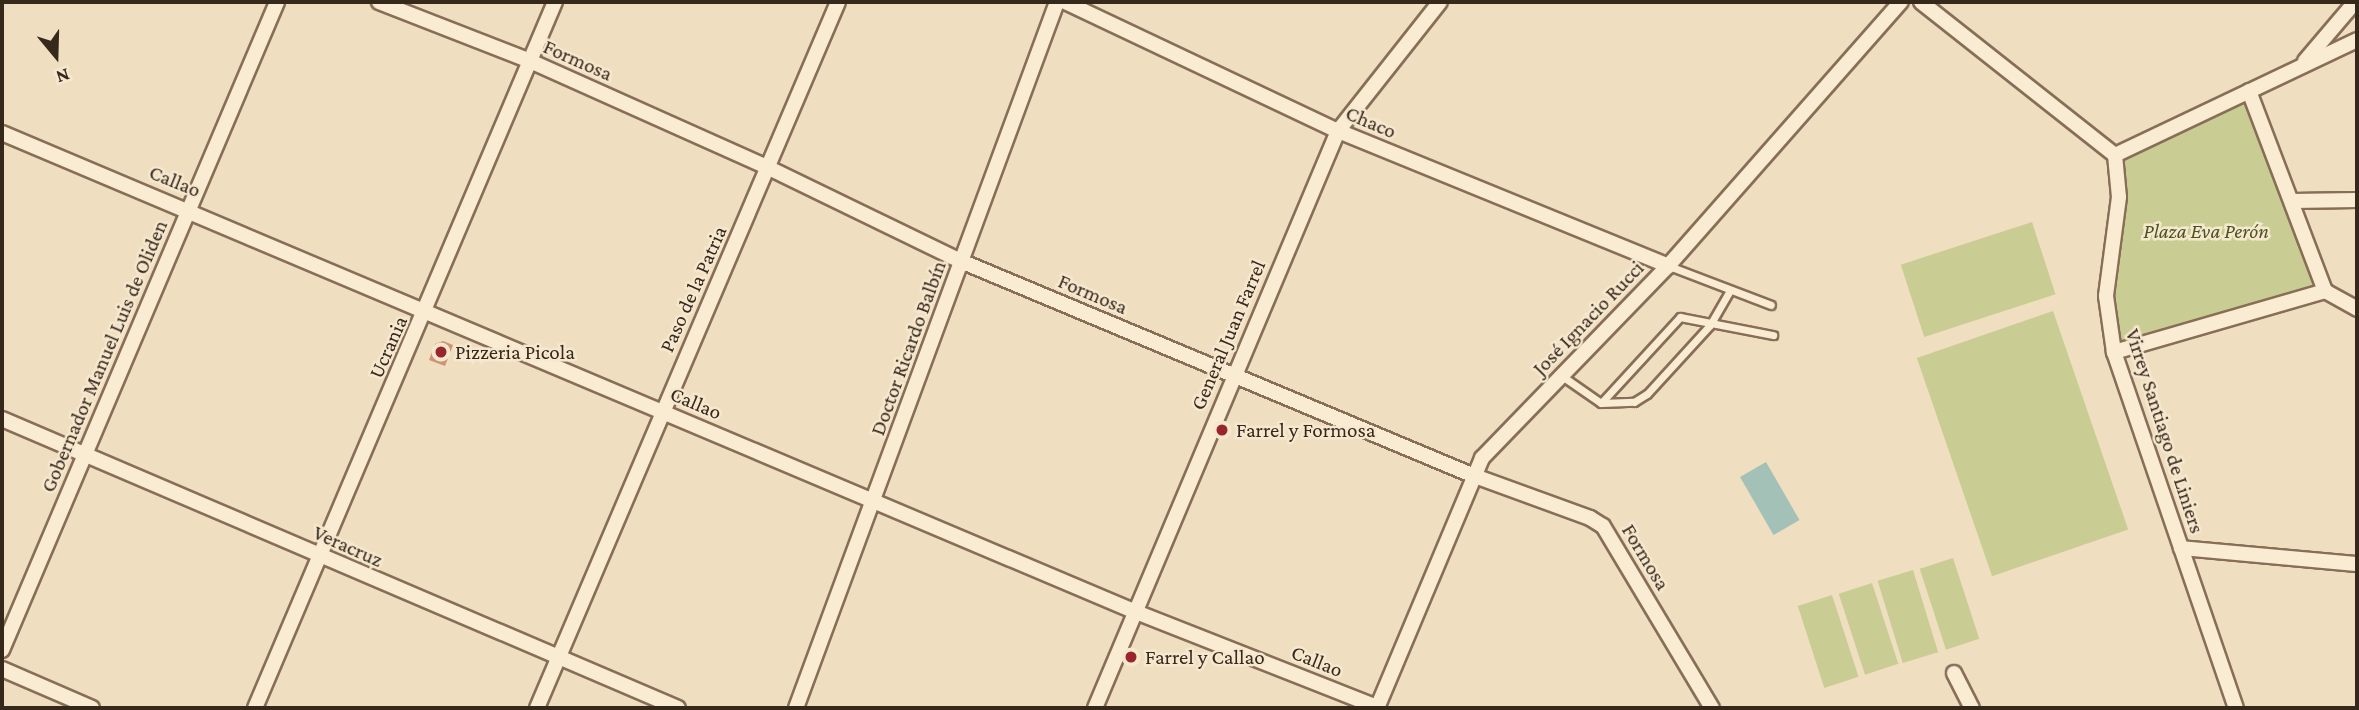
<!DOCTYPE html>
<html>
<head>
<meta charset="utf-8">
<style>
  body { margin:0 }
  #map { position:relative; width:2359px; height:710px; overflow:hidden; background:#efdec0; font-family:"Crimson Pro",serif }
  div>[style] { position:absolute }
  [style*='--x'] { left:calc(var(--x)*1px); top:calc(var(--y)*1px); width:calc(var(--w)*1px); rotate:calc(var(--a)*1deg) }
  .green>* { inset:0; background:#cacd93; transform-origin:0 0 }
  .water>* { inset:0; background:#a3c1b6; transform-origin:0 0 }
  .building>* { inset:0; background:#ce9474 }
  .roads { filter:drop-shadow(2px 0 #886e57) drop-shadow(-2px 0 #886e57) drop-shadow(0 2px #886e57) drop-shadow(0 -2px #886e57) }
  .lane>* { height:7px; margin:-3.5px; padding:0 3.5px; transform-origin:3.5px; border-radius:3.5px; background:#faecd3 }
  .street>* { height:14px; margin:-7px; padding:0 7px; transform-origin:7px; border-radius:7px; background:#faecd3 }
  .dots>* { width:19px; height:19px; translate:-50% -50%; box-sizing:border-box; border:4px solid #f6e8cf; border-radius:50% }
  span { translate:-50% -50%; white-space:nowrap; text-align:center; line-height:1.15; -webkit-text-stroke:5px #f6e8cf; paint-order:stroke }
  .street-label { font-size:21px; color:#37281c }
  .park-label { font-size:21px; color:#4b5522; font-style:italic }
  .poi-label { font-size:21px; color:#37281c }
  .left { translate:0 -50%; text-align:left }
  .frame { position:absolute; inset:0; border:4px solid #37281c; pointer-events:none }
  .north { position:absolute; left:21px; top:21px; width:70px; height:70px; -webkit-text-stroke:5px #f6e8cf; paint-order:stroke; rotate:161deg; font-size:19px; font-weight:700; line-height:28px; text-align:center; color:#37281c }
  .north::after { content:''; display:block; margin:auto; width:24px; height:32px; background:#37281c; clip-path:polygon(50% 0,100% 100%,50% 72%,0 100%) }
</style>
</head>
<body>
<div id="map">
  <div class="green">
    <div style="clip-path:polygon(2249px 91px,2325px 291px,2114px 352px,2107px 283px,2115px 155px)"></div>
    <div style="left:2032px;top:222px;width:76px;height:138px;rotate:72deg"></div>
    <div style="left:2053px;top:311px;width:231px;height:144px;rotate:71deg"></div>
    <div style="left:1953px;top:558px;width:85px;height:35px;rotate:72deg"></div>
    <div style="left:1913px;top:570px;width:86px;height:37px;rotate:73deg"></div>
    <div style="left:1872px;top:583px;width:85px;height:35px;rotate:72deg"></div>
    <div style="left:1832px;top:595px;width:86px;height:36px;rotate:72deg"></div>
  </div>
  <div class="water">
    <div style="left:1766px;top:462px;width:67px;height:30px;rotate:60deg"></div>
  </div>
  <div class="building">
    <div style="clip-path:polygon(443px 341px,453px 345px,445px 366px,429px 360px,435px 344px)"></div>
  </div>
  <div class="roads">
    <div class="lane">
      <div style="--x:1669;--y:266;--w:109;--a:20.9"></div>
      <div style="--x:1562;--y:376;--w:47;--a:34.7"></div>
      <div style="--x:1601;--y:403;--w:33;--a:-2"></div>
      <div style="--x:1634;--y:402;--w:15;--a:-32"></div>
      <div style="--x:1647;--y:394;--w:93;--a:-47.6"></div>
      <div style="--x:1710;--y:325;--w:39;--a:-60"></div>
      <div style="--x:1601;--y:403;--w:117;--a:-47.4"></div>
      <div style="--x:1680;--y:317;--w:95;--a:11"></div>
    </div>
    <div class="street">
      <div style="--x:379;--y:2;--w:162;--a:21.3"></div>
      <div style="--x:530;--y:61;--w:262;--a:24.1"></div>
      <div style="--x:769;--y:168;--w:216;--a:25.9"></div>
      <div style="--x:963;--y:262;--w:552;--a:22.71"></div>
      <div style="--x:1472;--y:475;--w:126;--a:20"></div>
      <div style="--x:1590;--y:518;--w:15;--a:32"></div>
      <div style="--x:1603;--y:526;--w:212;--a:59.1"></div>
      <div style="--x:1065;--y:2;--w:302;--a:25.3"></div>
      <div style="--x:1338;--y:131;--w:357;--a:22.2"></div>
      <div style="--x:1921;--y:2;--w:247;--a:38.3"></div>
      <div style="--x:2115;--y:155;--w:42;--a:84.6"></div>
      <div style="--x:2119;--y:197;--w:100;--a:97.5"></div>
      <div style="--x:2106;--y:296;--w:57;--a:81.9"></div>
      <div style="--x:2114;--y:352;--w:376;--a:71.1"></div>
      <div style="--x:2305;--y:61;--w:77;--a:-49.7"></div>
      <div style="--x:2249;--y:91;--w:214;--a:69.2"></div>
      <div style="--x:2325;--y:291;--w:37;--a:29"></div>
      <div style="--x:2;--y:133;--w:1231;--a:22.9"></div>
      <div style="--x:1136;--y:612;--w:259;--a:21.5"></div>
      <div style="--x:2115;--y:155;--w:268;--a:-25.4"></div>
      <div style="--x:2292;--y:201;--w:65;--a:-0.9"></div>
      <div style="--x:2114;--y:352;--w:220;--a:-16.1"></div>
      <div style="--x:2;--y:419;--w:735;--a:23.15"></div>
      <div style="--x:2181;--y:548;--w:177;--a:5.2"></div>
      <div style="--x:2;--y:650;--w:704;--a:-67"></div>
      <div style="--x:2;--y:669;--w:98;--a:23.4"></div>
      <div style="--x:1954;--y:673;--w:39;--a:63"></div>
      <div style="--x:255;--y:708;--w:767;--a:-66.98"></div>
      <div style="--x:537;--y:708;--w:767;--a:-66.91"></div>
      <div style="--x:796;--y:708;--w:753;--a:-69.71"></div>
      <div style="--x:1095;--y:708;--w:626;--a:-67.16"></div>
      <div style="--x:1338;--y:131;--w:164;--a:-51.7"></div>
      <div style="--x:1377;--y:708;--w:271;--a:-67.2"></div>
      <div style="--x:1482;--y:458;--w:267;--a:-45.9"></div>
      <div style="--x:1668;--y:266;--w:352;--a:-48.6"></div>
    </div>
  </div>
  <div class="dots">
    <div style="left:441px;top:352px;background:#99252e"></div>
    <div style="left:1222px;top:430px;background:#99252e"></div>
    <div style="left:1131px;top:657px;background:#99252e"></div>
  </div>
  <div class="street-label">
    <span style="left:578px;top:60px;rotate:24deg">Formosa</span>
    <span style="left:1371px;top:122px;rotate:23deg">Chaco</span>
    <span style="left:175px;top:181px;rotate:22deg">Callao</span>
    <span style="left:693px;top:289px;rotate:-66deg">Paso de la Patria</span>
    <span style="left:1093px;top:294px;rotate:23deg">Formosa</span>
    <span style="left:1588px;top:318px;rotate:-46deg">José Ignacio Rucci</span>
    <span style="left:1228px;top:335px;rotate:-67deg">General Juan Farrel</span>
    <span style="left:388px;top:347px;rotate:-66deg">Ucrania</span>
    <span style="left:908px;top:348px;rotate:-70deg">Doctor Ricardo Balbín</span>
    <span style="left:104px;top:356px;rotate:-67deg">Gobernador Manuel Luis de Oliden</span>
    <span style="left:696px;top:403px;rotate:23deg">Callao</span>
    <span style="left:2165px;top:431px;rotate:72deg">Virrey Santiago de Liniers</span>
    <span style="left:348px;top:546px;rotate:24deg">Veracruz</span>
    <span style="left:1646px;top:557px;rotate:59deg">Formosa</span>
    <span style="left:1317px;top:661px;rotate:22deg">Callao</span>
  </div>
  <div class="park-label">
    <span style="left:2206px;top:231px">Plaza Eva Perón</span>
  </div>
  <div class="poi-label">
    <span class="left" style="left:455px;top:352px">Pizzeria Picola</span>
    <span class="left" style="left:1236px;top:430px">Farrel y Formosa</span>
    <span class="left" style="left:1145px;top:657px">Farrel y Callao</span>
  </div>
  <div class="frame"></div>
  <div class="north">N</div>
</div>
</body>
</html>
